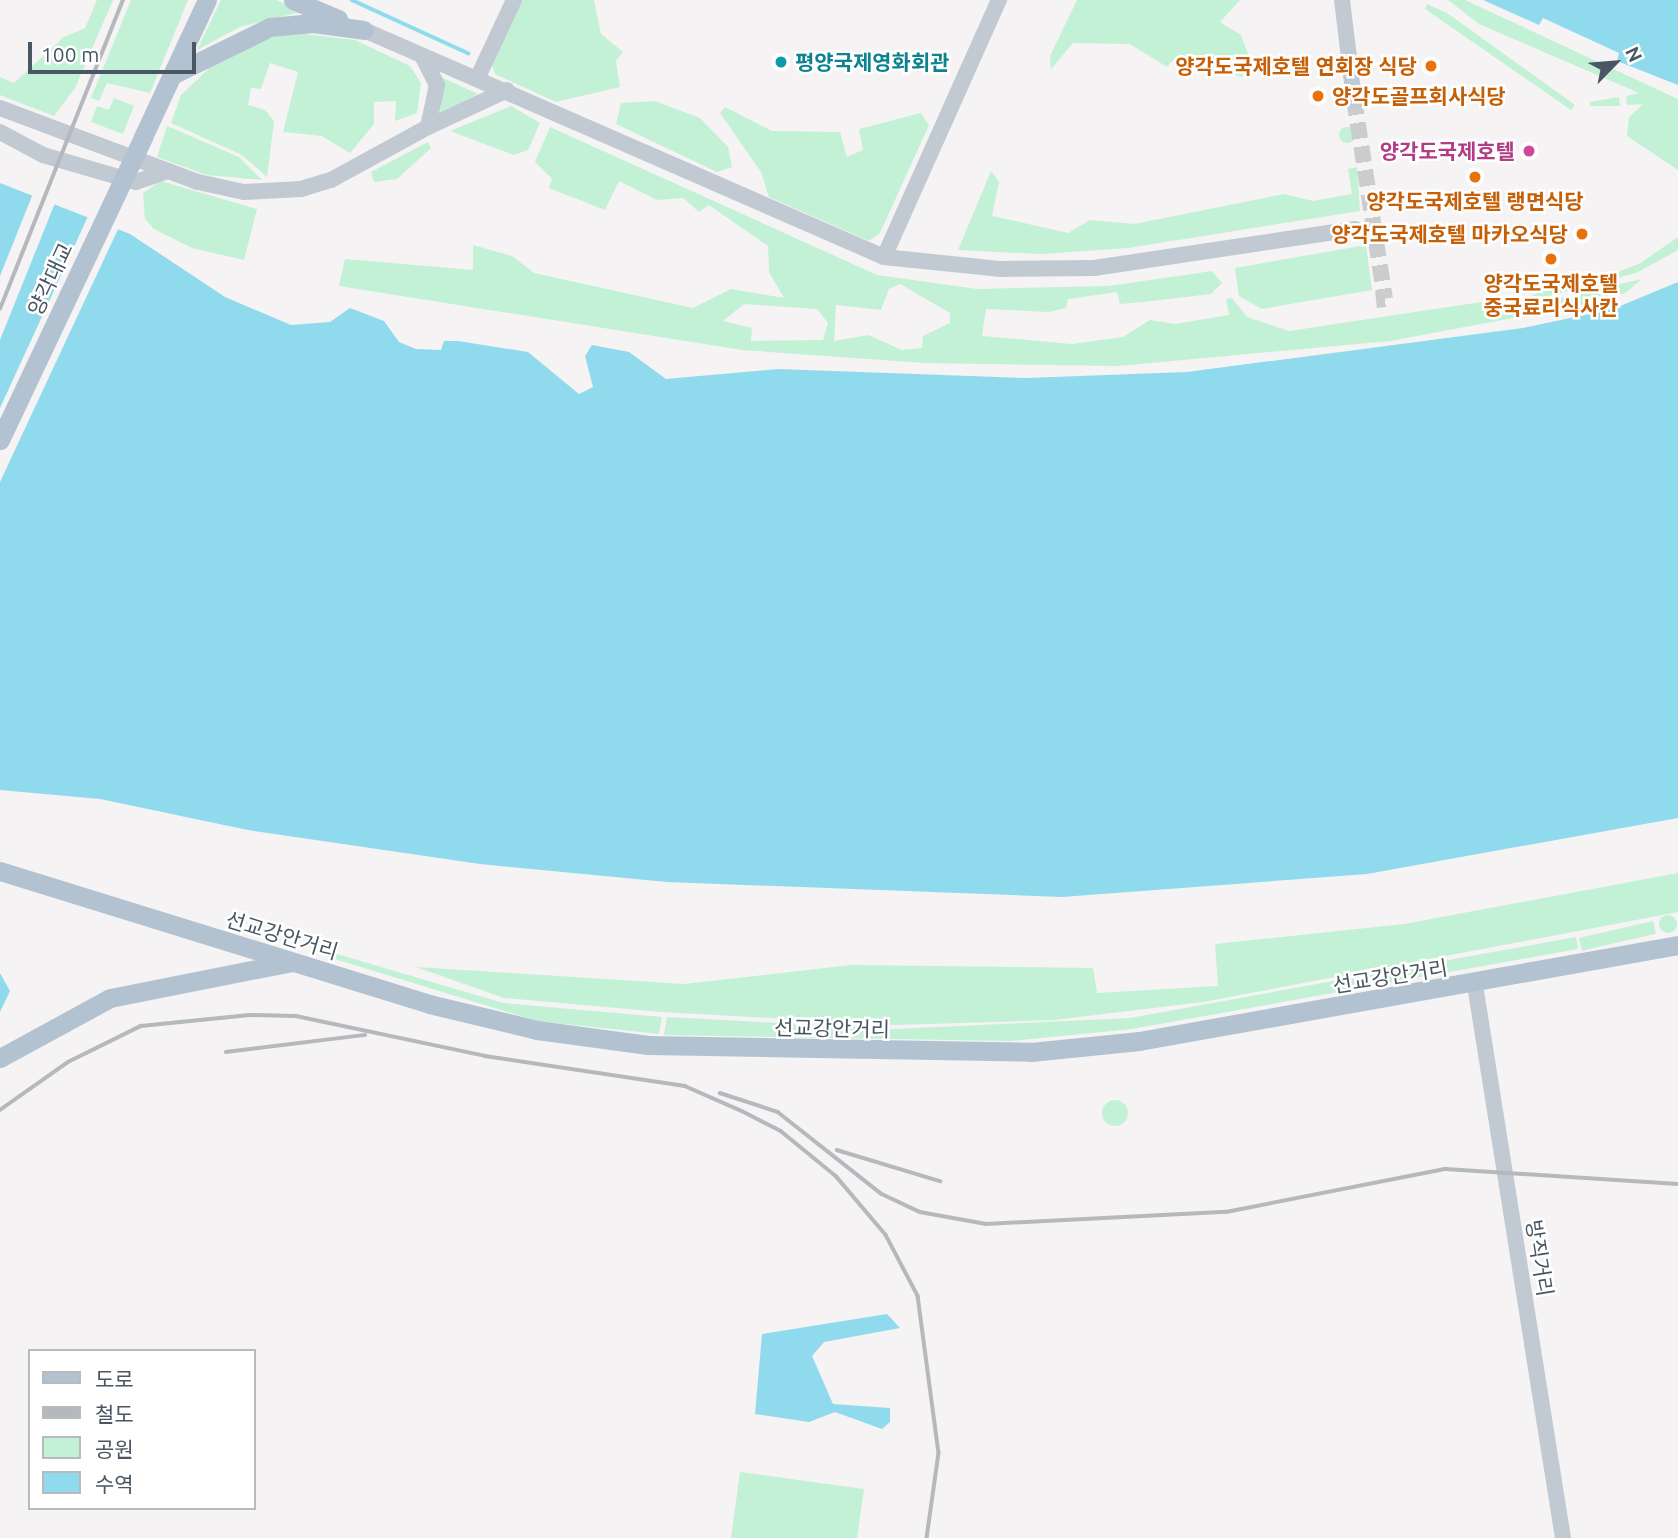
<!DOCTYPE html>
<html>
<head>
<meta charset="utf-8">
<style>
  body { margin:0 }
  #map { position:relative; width:1678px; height:1538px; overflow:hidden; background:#f5f3f3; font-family:Ubuntu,"Noto Sans KR",sans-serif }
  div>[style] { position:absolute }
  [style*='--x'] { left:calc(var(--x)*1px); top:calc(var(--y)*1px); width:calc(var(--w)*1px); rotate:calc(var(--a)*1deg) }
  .green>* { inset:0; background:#c3f1d5; transform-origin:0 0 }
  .round { border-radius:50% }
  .water>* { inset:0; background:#90daee }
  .pier>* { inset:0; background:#f5f3f3 }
  .stream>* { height:3.5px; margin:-1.75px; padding:0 1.75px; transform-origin:1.75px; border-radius:1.75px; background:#90daee }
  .minor-tunnel>* { height:16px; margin-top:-8px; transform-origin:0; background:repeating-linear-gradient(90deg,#caccce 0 16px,transparent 0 24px) }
  .minor>* { height:16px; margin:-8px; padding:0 8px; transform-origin:8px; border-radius:8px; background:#c1cad2 }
  .major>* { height:19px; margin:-9.5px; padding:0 9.5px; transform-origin:9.5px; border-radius:9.5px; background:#b3c2d1 }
  .rail>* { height:3.5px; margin:-1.75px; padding:0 1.75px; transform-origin:1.75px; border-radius:1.75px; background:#b5b8bd }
  .major-bridge>* { height:19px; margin:-9.5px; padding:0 9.5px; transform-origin:9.5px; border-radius:9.5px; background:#b3c2d1 }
  .dots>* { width:19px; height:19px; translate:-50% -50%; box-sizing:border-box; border:4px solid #fff; border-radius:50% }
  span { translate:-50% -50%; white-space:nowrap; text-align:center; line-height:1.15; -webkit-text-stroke:5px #fff; paint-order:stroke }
  .culture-label { font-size:21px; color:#0d838f; font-weight:700 }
  .left { translate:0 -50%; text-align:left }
  .food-label { font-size:21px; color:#c56008; font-weight:700 }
  .right { translate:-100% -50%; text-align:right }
  .hotel-label { font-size:21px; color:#b23c85; font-weight:700 }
  .street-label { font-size:21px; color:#4a5661 }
  .legend { position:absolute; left:28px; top:1349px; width:228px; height:161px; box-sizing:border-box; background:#fff; border:2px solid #b7bbc0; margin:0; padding:9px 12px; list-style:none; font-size:21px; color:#4a5661 }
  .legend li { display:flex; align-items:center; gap:14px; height:35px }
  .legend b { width:35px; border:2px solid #b7bbc0 }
  .north { position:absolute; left:1580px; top:28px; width:70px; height:70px; -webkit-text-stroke:5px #fff; paint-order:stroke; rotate:65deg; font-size:19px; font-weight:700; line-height:28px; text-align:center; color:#4a5661 }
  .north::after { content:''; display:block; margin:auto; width:24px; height:32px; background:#4a5661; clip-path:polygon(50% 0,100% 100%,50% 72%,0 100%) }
  .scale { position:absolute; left:28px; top:42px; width:168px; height:32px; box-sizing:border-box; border:4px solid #4a5661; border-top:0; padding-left:9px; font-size:21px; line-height:24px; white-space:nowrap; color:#4a5661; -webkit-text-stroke:5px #fff; paint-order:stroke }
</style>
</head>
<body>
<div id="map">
  <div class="green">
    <div style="clip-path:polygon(97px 0,113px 0,75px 88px,54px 116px,0 95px,0 77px,14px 83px,64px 37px,85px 28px)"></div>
    <div style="clip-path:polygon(131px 0,188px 0,150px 93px,107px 83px,99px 101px,91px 98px)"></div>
    <div style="clip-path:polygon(221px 0,277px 0,300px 12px,240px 27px,197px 50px)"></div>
    <div style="clip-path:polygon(518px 0,594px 0,601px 34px,623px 52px,616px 61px,620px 87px,556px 102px,495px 74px,491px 62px)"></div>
    <div style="clip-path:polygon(1077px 0,1240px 0,1220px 22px,1241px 35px,1251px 62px,1242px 77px,1193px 60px,1175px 58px,1167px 67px,1130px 44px,1073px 43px,1051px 69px,1050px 56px)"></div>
    <div style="clip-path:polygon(1448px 0,1465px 0,1678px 99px,1678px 170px,1627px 136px,1629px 117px,1643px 104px,1627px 105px,1626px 96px,1639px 93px,1479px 24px)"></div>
    <div style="clip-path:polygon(1427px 4px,1447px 13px,1575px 105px,1571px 110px,1425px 9px)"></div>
    <div style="clip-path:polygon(304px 34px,355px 40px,410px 66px,421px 83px,417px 113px,395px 121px,396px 101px,374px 102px,374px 124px,350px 153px,322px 136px,283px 132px,298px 72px,270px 63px,261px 89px,251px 88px,248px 105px,265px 110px,274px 121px,267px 177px,242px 155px,171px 123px,181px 95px,219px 59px,276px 36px)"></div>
    <div style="clip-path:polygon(443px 78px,478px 94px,440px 114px)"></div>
    <div style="clip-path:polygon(1619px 97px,1620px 106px,1590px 106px,1590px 102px)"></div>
    <div style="clip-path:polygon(114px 98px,134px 106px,123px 134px,91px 122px,97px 106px,109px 110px)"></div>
    <div style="clip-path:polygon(655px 101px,700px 118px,728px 147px,732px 167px,717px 172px,616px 124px,621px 103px)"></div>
    <div style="clip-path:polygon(511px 106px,540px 123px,528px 150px,514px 155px,450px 131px)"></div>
    <div style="clip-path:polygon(725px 107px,772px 131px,840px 132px,847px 157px,863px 150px,859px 129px,921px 113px,929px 125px,880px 233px,869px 241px,769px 197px,761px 172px,720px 113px)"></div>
    <div style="clip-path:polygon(167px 126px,239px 157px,262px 180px,207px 175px,157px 157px)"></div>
    <div class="round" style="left:1339px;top:127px;width:16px;height:16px"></div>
    <div style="clip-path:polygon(evenodd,550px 127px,877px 275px,977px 289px,1109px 286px,1212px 271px,1222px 283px,1211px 294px,1143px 302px,1120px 304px,1117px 292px,1068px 299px,1066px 308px,1049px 312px,986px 309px,982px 336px,1072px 344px,1123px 337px,1150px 320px,1175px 324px,1229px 315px,1226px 299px,1232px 298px,1247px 317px,1289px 331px,1508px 298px,1509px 309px,1517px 308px,1642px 279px,1625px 293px,1587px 304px,1390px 341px,1118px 366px,925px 363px,742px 350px,339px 286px,345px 259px,473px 270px,473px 245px,512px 256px,534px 273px,693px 308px,731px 289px,784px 298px,769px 272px,768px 246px,709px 205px,699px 212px,683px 198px,657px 200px,619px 181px,605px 210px,549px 188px,552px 179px,535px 162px,550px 127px,900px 284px,950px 313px,950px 323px,923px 336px,922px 348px,902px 350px,868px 335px,834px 341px,836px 305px,881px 310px,889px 289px,900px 284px,550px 127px,744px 304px,817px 309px,828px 323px,823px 340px,751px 341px,752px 328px,723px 321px,744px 304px)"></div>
    <div style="clip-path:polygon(428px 142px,431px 148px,397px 179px,374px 182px,371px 172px)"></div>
    <div style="clip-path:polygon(1357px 167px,1360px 211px,1128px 248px,1041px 254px,958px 250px,991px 171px,999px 182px,992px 216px,1068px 233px,1090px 220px,1134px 224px,1284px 194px,1313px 201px,1352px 194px,1348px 169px)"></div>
    <div style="clip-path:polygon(161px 181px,257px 209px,244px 260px,192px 248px,154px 229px,145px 219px,143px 193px)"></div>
    <div style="clip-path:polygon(1678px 237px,1678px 250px,1636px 273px,1518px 304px,1562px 279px,1609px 275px,1639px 264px)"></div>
    <div style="clip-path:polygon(1366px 245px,1372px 290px,1262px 309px,1239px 296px,1235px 268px)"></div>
    <div style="clip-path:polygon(1678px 873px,1678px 912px,1203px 1002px,1054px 1020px,895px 1025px,662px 1012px,504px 998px,416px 967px,684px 984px,851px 965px,1093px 968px,1097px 993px,1218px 986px,1215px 944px,1404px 924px)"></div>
    <div class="round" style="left:1659px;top:915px;width:18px;height:18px"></div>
    <div style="left:1653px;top:921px;width:13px;height:76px;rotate:77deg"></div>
    <div style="clip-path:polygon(1576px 937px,1578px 949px,1132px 1029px,1010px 1041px,664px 1035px,667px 1017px,894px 1029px,1130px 1018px)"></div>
    <div style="clip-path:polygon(317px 948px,503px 1003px,662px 1017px,659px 1034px,537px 1021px,309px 951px)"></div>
    <div class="round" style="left:1102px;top:1100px;width:26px;height:26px"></div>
    <div style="clip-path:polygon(740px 1472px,864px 1489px,857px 1538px,731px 1538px)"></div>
  </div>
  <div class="water">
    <div style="clip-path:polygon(1483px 0,1678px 0,1678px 85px,1617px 61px,1619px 53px,1543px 18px,1539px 25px)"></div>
    <div style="clip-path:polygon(0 183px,130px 234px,225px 297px,291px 325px,330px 322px,350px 308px,384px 321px,399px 342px,416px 349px,441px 350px,444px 341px,458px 341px,528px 352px,579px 394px,593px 387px,585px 356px,592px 345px,629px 352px,666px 379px,778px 369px,1026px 378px,1187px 372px,1523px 328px,1613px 309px,1678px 282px,1678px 818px,1367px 874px,1062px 897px,667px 882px,480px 864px,248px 830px,100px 799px,0 790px)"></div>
    <div style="clip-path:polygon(0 973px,10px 991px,0 1012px)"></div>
    <div style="clip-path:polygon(887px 1314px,900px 1328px,824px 1342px,812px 1356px,833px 1404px,890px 1408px,890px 1422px,882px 1429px,835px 1412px,809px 1422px,755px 1414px,762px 1334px)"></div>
  </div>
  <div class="pier">
    <div style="clip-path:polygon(34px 191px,57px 198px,0 340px,0 276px)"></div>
    <div style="clip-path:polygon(90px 212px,120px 225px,0 482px,0 408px)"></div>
  </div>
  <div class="stream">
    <div style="--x:352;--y:0;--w:128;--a:24.6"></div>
  </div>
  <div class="minor-tunnel">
    <div style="--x:1354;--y:99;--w:202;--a:81.2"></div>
    <div style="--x:1385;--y:299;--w:9;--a:174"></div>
  </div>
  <div class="minor">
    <div style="--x:1342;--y:0;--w:100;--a:83.1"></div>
    <div style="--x:364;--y:30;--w:567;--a:23.58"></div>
    <div style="--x:884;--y:257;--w:118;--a:5.9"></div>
    <div style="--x:1001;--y:269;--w:93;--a:-0.6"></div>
    <div style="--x:1094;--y:268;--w:264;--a:-8.5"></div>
    <div style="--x:477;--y:79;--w:87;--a:-64.9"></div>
    <div style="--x:0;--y:108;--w:211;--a:20.5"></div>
    <div style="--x:198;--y:182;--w:47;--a:12.3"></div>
    <div style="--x:244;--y:192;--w:57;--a:-3"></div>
    <div style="--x:301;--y:189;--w:31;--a:-17"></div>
    <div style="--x:331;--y:180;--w:111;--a:-28.7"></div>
    <div style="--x:428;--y:127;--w:43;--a:-77.9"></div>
    <div style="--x:437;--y:85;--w:31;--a:-117"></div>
    <div style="--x:428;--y:127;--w:87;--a:-25.1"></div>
    <div style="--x:0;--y:132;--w:49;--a:28.1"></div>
    <div style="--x:43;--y:155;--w:97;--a:16.2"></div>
    <div style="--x:136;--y:182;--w:34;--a:-19"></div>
    <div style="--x:884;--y:257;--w:282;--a:-65.9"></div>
    <div style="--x:1475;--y:985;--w:560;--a:80.96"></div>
  </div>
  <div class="major">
    <div style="--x:293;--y:0;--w:49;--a:22.9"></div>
    <div style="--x:172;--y:75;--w:109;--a:-26.1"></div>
    <div style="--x:270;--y:27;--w:43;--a:-5.3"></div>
    <div style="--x:313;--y:23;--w:51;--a:7.8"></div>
    <div style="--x:143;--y:137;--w:151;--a:-65"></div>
    <div style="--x:0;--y:871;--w:449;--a:17.2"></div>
    <div style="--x:429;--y:1004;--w:111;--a:13.5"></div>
    <div style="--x:537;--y:1030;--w:112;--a:7.7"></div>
    <div style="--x:648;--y:1045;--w:383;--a:1"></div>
    <div style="--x:1031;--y:1052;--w:109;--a:-5.8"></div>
    <div style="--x:1139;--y:1041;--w:547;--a:-10.1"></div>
    <div style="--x:0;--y:1058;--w:125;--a:-28.6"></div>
    <div style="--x:110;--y:998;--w:185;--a:-11.2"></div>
  </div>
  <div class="rail">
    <div style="--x:0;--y:309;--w:333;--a:-68.3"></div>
    <div style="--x:226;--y:1052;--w:140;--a:-7"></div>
    <div style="--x:720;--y:1093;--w:61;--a:18.1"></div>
    <div style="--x:778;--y:1112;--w:132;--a:38.3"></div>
    <div style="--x:882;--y:1194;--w:42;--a:25.3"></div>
    <div style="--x:920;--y:1212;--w:67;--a:10.3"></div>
    <div style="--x:986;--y:1224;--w:240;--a:-2.9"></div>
    <div style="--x:1226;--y:1212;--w:224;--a:-11.1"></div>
    <div style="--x:1446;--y:1169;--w:232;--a:3.7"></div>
    <div style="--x:0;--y:1110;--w:83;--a:-35.2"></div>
    <div style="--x:68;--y:1062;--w:81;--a:-26.3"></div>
    <div style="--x:141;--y:1026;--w:109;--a:-5.8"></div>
    <div style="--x:249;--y:1015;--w:47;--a:1.2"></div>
    <div style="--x:296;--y:1016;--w:193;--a:11.9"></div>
    <div style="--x:485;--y:1056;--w:202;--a:8.5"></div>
    <div style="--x:685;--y:1086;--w:62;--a:23.7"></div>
    <div style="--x:742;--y:1111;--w:44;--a:27.1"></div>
    <div style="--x:781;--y:1131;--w:71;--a:39.3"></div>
    <div style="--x:836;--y:1176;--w:77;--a:49.7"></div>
    <div style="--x:886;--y:1235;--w:69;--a:62.3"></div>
    <div style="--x:918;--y:1296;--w:158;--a:82.4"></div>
    <div style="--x:939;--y:1453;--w:86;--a:98"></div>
    <div style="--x:837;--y:1150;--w:108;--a:16.8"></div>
  </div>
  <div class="major-bridge">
    <div style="--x:0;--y:440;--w:335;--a:-64.7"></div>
  </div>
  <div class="dots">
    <div style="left:781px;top:62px;background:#0f9aa8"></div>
    <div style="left:1431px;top:66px;background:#e8710a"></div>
    <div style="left:1318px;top:96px;background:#e8710a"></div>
    <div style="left:1529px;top:151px;background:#d1479c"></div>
    <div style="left:1475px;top:177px;background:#e8710a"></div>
    <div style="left:1582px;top:234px;background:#e8710a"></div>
    <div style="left:1551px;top:259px;background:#e8710a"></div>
  </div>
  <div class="culture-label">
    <span class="left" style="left:795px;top:62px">평양국제영화회관</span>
  </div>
  <div class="food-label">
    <span class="right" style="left:1417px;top:66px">양각도국제호텔 연회장 식당</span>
    <span class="left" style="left:1332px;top:96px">양각도골프회사식당</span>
    <span style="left:1475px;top:201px">양각도국제호텔 랭면식당</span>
    <span class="right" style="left:1568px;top:234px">양각도국제호텔 마카오식당</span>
    <span style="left:1551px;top:295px">양각도국제호텔<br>중국료리식사칸</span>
  </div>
  <div class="hotel-label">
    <span class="right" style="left:1515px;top:151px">양각도국제호텔</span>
  </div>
  <div class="street-label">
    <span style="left:50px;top:279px;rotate:-65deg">양각대교</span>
    <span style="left:282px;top:935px;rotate:17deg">선교강안거리</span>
    <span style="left:1390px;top:976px;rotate:-9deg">선교강안거리</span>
    <span style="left:832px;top:1028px;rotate:1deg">선교강안거리</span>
    <span style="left:1540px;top:1258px;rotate:81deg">방직거리</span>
  </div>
  <ul class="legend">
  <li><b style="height:9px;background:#b3c2d1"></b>도로</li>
  <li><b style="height:9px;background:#b5b8bd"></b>철도</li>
  <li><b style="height:19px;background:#c3f1d5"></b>공원</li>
  <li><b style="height:19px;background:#90daee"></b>수역</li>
  </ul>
  <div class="north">N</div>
  <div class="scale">100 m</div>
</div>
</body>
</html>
